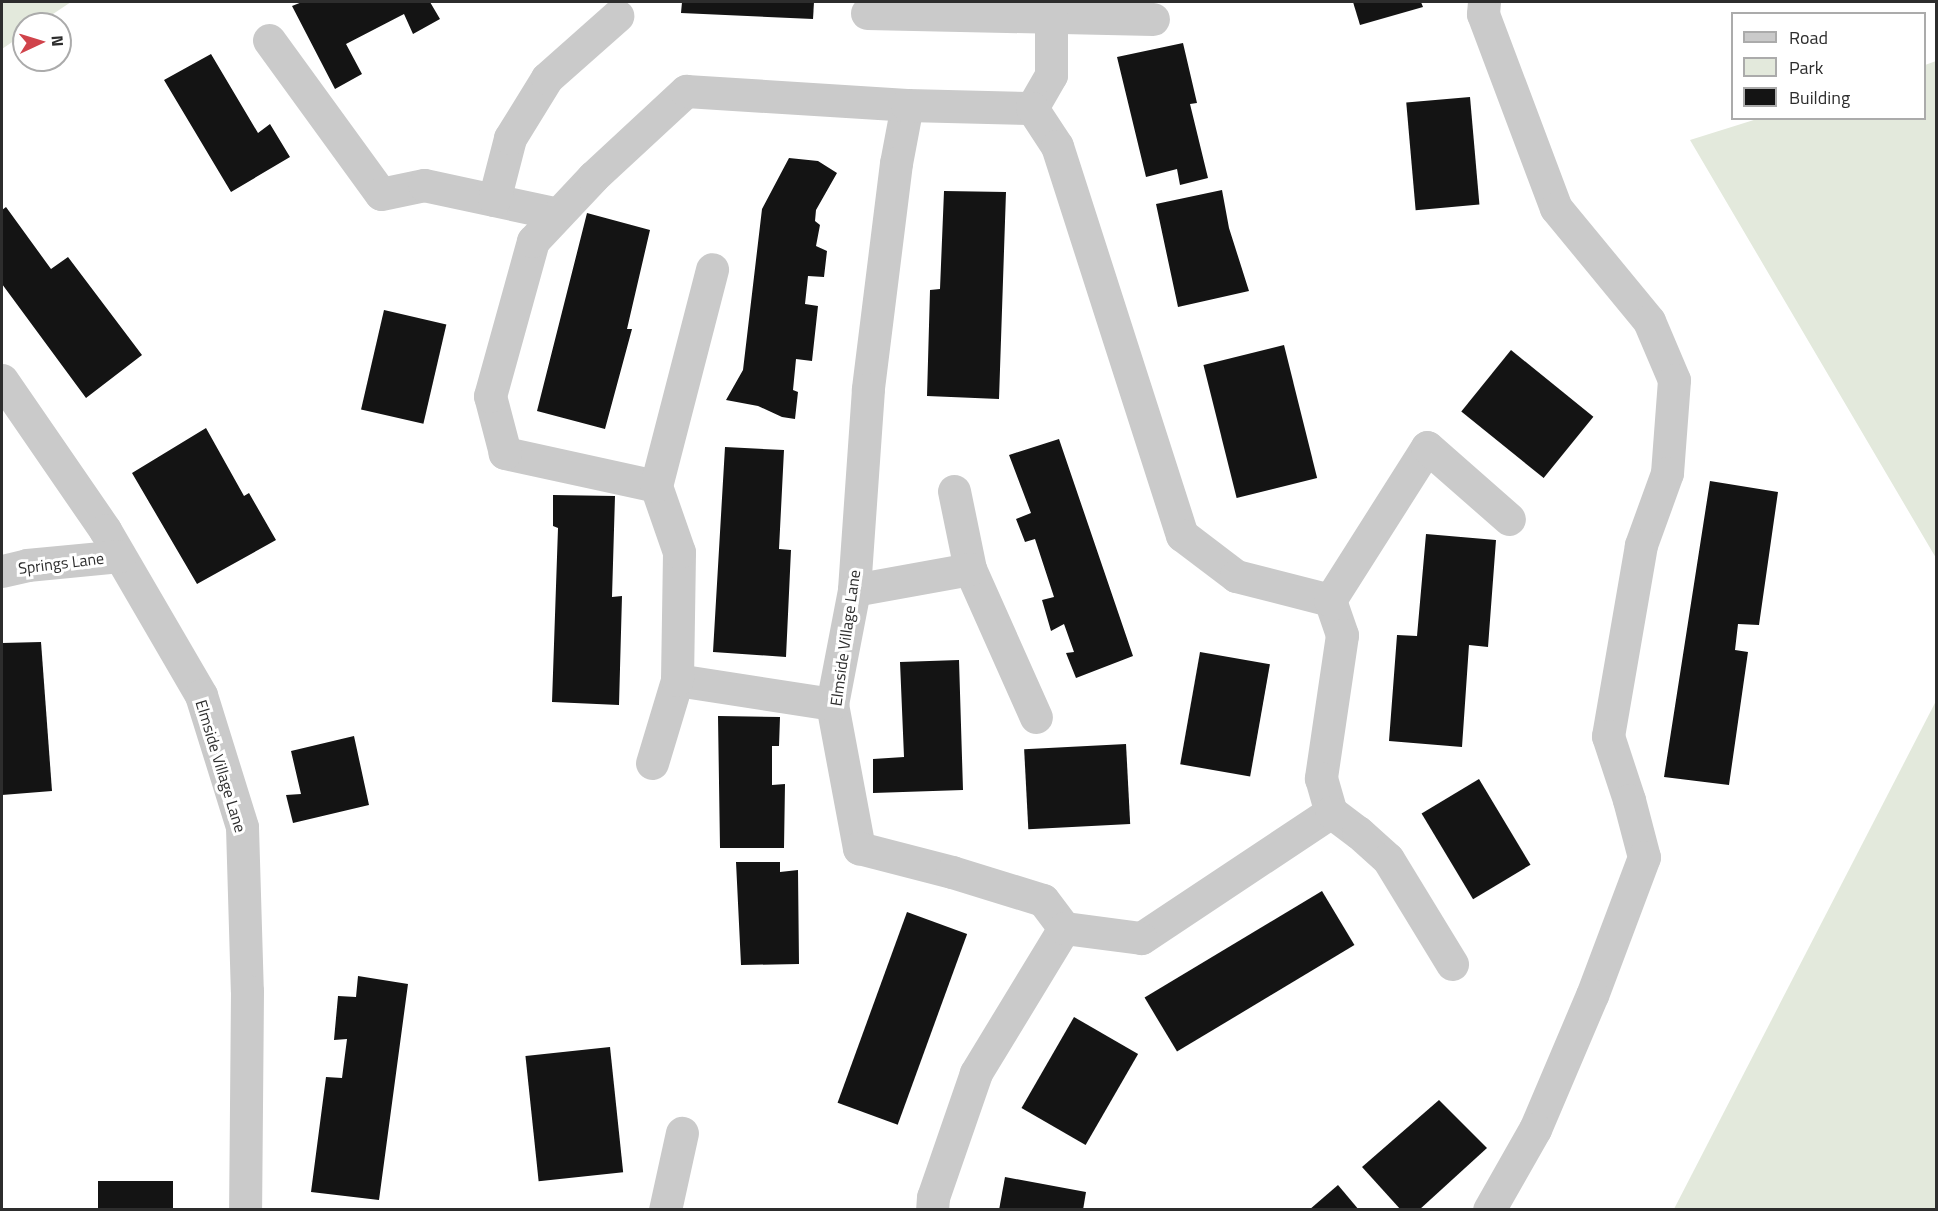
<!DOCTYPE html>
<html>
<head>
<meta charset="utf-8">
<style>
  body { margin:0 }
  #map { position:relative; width:1938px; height:1211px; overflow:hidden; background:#fff; font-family:"Titillium Web",sans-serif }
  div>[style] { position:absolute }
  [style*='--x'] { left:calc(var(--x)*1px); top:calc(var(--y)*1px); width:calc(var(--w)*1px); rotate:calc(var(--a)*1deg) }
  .green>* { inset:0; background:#e3e9dc }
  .building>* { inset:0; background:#141414; transform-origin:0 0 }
  .minor>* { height:33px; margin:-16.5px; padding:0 16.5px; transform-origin:16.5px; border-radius:16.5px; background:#cacaca }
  span { translate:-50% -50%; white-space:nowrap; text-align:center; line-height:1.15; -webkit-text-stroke:6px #fff; paint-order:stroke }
  .street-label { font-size:16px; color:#2d2d2d }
  .frame { position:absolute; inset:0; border:3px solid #2d2d2d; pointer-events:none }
  .legend { position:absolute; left:1731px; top:12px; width:195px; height:108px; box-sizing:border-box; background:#fff; border:2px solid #ababab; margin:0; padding:8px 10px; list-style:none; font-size:18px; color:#2d2d2d }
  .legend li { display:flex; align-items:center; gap:12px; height:30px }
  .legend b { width:30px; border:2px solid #ababab }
  .north { position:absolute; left:12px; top:12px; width:60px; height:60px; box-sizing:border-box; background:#fff; border:2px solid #ababab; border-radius:50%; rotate:86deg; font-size:16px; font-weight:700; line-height:24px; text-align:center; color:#2d2d2d }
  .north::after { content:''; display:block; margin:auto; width:21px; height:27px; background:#d0434b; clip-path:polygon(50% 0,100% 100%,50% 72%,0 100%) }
</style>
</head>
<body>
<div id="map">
  <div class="green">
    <div style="clip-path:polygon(2px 2px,71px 2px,38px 24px,24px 24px,24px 34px,2px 49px)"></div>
    <div style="clip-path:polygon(1936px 61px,1936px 558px,1690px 140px,1757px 119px,1924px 118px,1925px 65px)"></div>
    <div style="clip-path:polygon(1936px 701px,1936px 1209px,1674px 1209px)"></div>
  </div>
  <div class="building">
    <div style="clip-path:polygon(302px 2px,430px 2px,440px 19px,413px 34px,404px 14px,346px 44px,362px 74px,335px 89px,292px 6px)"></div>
    <div style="clip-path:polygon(682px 2px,814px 2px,813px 19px,681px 13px)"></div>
    <div style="clip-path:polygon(1353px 2px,1421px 2px,1423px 7px,1360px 25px)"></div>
    <div style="clip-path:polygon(1183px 43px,1197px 103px,1190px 104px,1208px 178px,1180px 185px,1177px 169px,1146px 177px,1117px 57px)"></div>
    <div style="clip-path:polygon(211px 54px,258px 133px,270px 124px,290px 157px,231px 192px,164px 80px)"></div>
    <div style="left:1470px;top:97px;width:108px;height:64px;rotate:85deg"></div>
    <div style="clip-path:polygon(789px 158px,818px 161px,837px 173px,816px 210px,815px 221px,820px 225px,816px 246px,827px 251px,824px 277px,808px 276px,805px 304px,818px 306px,812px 361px,796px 359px,793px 390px,798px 392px,795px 419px,782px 417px,758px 406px,726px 400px,743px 370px,762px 209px)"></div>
    <div style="clip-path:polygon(1222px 190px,1229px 228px,1249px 291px,1178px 307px,1156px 204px)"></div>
    <div style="clip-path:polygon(944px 191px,1006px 192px,999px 399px,927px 396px,930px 290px,940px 289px)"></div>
    <div style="clip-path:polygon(6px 207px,51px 269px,68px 257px,142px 355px,86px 398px,2px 284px,2px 210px)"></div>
    <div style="clip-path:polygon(587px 213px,650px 230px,627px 329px,632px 329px,605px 429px,537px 411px)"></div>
    <div style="left:384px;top:310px;width:64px;height:102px;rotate:13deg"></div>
    <div style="left:1284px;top:345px;width:137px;height:83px;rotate:76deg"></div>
    <div style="left:1511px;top:350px;width:106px;height:79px;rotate:39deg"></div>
    <div style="clip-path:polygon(206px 428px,244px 496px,249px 493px,276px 540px,197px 584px,132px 473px)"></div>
    <div style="clip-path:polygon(1059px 439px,1133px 656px,1076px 678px,1066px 653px,1074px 652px,1064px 624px,1051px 631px,1042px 600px,1054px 597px,1035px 539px,1025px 542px,1016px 519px,1031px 513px,1009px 455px)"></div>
    <div style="clip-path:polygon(725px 447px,784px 450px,779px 549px,791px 550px,786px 657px,713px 652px)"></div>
    <div style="clip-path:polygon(1710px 481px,1778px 492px,1759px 625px,1738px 624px,1735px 650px,1748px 652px,1729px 785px,1664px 777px)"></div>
    <div style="clip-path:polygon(553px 495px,615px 496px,612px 597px,622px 596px,619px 705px,552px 702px,558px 528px,553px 526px)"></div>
    <div style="clip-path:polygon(1426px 534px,1496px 540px,1488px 647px,1469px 645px,1462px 747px,1389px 741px,1397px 635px,1417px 636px)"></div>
    <div style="clip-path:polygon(41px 642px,52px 791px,2px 795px,2px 643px)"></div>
    <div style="left:1200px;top:652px;width:71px;height:114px;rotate:10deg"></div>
    <div style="clip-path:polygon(959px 660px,963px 790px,873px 793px,873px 759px,904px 757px,900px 662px)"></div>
    <div style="clip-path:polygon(718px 716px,780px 717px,779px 746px,772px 746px,772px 785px,785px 784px,784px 848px,720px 848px)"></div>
    <div style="clip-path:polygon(354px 736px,369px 805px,293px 823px,286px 795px,301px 794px,291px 751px)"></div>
    <div style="left:1126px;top:744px;width:80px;height:102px;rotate:87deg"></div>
    <div style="left:1479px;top:779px;width:100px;height:67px;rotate:59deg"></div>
    <div style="clip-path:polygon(736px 862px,780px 862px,780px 872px,798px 870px,799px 964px,741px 965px)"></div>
    <div style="left:1322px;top:891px;width:63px;height:207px;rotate:59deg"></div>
    <div style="left:907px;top:912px;width:64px;height:203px;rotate:20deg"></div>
    <div style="clip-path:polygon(358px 976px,408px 984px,379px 1200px,311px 1192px,326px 1077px,342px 1078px,347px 1039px,334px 1040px,338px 996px,356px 997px)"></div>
    <div style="left:1074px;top:1017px;width:74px;height:105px;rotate:30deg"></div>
    <div style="left:610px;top:1047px;width:126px;height:85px;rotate:84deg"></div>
    <div style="clip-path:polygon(1439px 1100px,1487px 1148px,1419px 1210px,1401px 1210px,1362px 1167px)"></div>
    <div style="clip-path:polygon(1005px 1177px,1086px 1192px,1083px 1210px,999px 1210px)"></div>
    <div style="left:173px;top:1181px;width:29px;height:75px;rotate:90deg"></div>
    <div style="clip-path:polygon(1338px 1185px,1359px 1210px,1309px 1210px)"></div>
  </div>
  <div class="minor">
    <div style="--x:1484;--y:2;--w:12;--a:95"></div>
    <div style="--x:1483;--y:14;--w:207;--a:69.4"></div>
    <div style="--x:1556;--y:208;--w:146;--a:50.5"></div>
    <div style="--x:1649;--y:321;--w:64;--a:67"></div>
    <div style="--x:1674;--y:380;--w:93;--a:94.3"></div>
    <div style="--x:1667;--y:473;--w:77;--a:109.9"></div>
    <div style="--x:1641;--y:545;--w:194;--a:99.8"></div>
    <div style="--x:1608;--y:736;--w:67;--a:71.8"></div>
    <div style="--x:1629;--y:800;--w:59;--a:75.3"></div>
    <div style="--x:1644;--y:857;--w:147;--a:110.6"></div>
    <div style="--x:1592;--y:995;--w:146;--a:113"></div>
    <div style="--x:1535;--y:1129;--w:93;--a:119.6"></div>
    <div style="--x:867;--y:13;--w:286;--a:1.2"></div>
    <div style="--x:269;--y:40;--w:190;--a:54"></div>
    <div style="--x:381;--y:194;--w:44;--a:-11.8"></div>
    <div style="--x:424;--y:185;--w:137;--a:12.2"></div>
    <div style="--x:907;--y:105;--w:59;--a:100.7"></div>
    <div style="--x:896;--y:163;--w:228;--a:97.1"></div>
    <div style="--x:868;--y:389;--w:201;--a:94"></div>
    <div style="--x:854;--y:590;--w:116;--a:100.9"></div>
    <div style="--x:832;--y:704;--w:147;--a:79.4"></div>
    <div style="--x:859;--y:848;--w:96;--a:14.5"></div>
    <div style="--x:952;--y:872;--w:95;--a:17.1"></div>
    <div style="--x:1043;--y:900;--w:35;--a:53"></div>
    <div style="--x:1064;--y:928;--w:170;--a:121.3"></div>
    <div style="--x:976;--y:1073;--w:131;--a:109.1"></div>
    <div style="--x:933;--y:1197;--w:13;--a:94"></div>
    <div style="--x:1032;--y:108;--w:38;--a:-60"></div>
    <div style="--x:1051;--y:75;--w:58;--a:-90"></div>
    <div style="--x:494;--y:200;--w:64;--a:-75.5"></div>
    <div style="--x:510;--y:138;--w:70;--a:-58.3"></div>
    <div style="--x:547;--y:78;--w:94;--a:-41.5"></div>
    <div style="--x:2;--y:380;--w:182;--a:55.5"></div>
    <div style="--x:105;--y:530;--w:191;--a:59.8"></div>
    <div style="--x:201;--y:695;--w:138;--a:72.7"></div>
    <div style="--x:242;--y:827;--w:164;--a:88.3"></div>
    <div style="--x:247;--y:991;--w:219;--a:90.5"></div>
    <div style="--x:656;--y:486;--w:155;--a:-167.7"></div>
    <div style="--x:505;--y:453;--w:59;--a:-104.7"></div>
    <div style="--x:490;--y:396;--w:161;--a:-74.5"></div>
    <div style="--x:533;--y:241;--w:88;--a:-46.8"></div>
    <div style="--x:593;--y:177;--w:127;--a:-42.8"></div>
    <div style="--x:686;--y:91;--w:221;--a:3.6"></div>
    <div style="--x:907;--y:105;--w:125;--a:1.4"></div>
    <div style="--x:1032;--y:108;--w:45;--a:56.7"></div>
    <div style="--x:1057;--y:146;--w:409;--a:72.2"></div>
    <div style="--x:1182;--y:535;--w:68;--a:37.2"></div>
    <div style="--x:1236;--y:576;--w:97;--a:14.3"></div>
    <div style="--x:1330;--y:600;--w:37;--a:71"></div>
    <div style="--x:1342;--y:635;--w:145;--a:98.4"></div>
    <div style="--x:1321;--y:778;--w:35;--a:74"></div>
    <div style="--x:1331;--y:812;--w:228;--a:146.4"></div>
    <div style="--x:1141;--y:938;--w:78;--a:-172.6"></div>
    <div style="--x:954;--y:491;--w:80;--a:78.4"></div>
    <div style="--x:970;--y:569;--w:162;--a:66"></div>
    <div style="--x:2;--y:571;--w:26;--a:-13"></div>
    <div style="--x:27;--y:565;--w:93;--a:-5.5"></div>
    <div style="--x:854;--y:590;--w:118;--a:-10.3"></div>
    <div style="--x:1330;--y:600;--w:181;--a:-57.6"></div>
    <div style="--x:1427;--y:447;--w:109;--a:41.3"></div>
    <div style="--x:677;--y:680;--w:157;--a:8.8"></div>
    <div style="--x:652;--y:763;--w:87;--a:-73.2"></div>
    <div style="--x:677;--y:680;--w:128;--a:-89.1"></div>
    <div style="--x:679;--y:552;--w:70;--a:-109.2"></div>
    <div style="--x:656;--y:486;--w:224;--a:-75.5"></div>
    <div style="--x:1331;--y:812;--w:34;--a:37"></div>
    <div style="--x:1358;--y:832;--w:40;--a:42"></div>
    <div style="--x:1388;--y:859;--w:123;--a:58.6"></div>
    <div style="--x:665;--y:1210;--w:79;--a:-77.6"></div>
  </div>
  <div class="street-label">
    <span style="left:61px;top:563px;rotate:-7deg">Springs Lane</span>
    <span style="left:845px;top:638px;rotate:-82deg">Elmside Village Lane</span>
    <span style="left:221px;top:766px;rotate:73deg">Elmside Village Lane</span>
  </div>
  <div class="frame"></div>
  <ul class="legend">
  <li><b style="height:8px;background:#cacaca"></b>Road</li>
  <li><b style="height:16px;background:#e3e9dc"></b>Park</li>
  <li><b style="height:16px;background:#141414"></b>Building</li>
  </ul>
  <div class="north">N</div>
</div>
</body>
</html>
